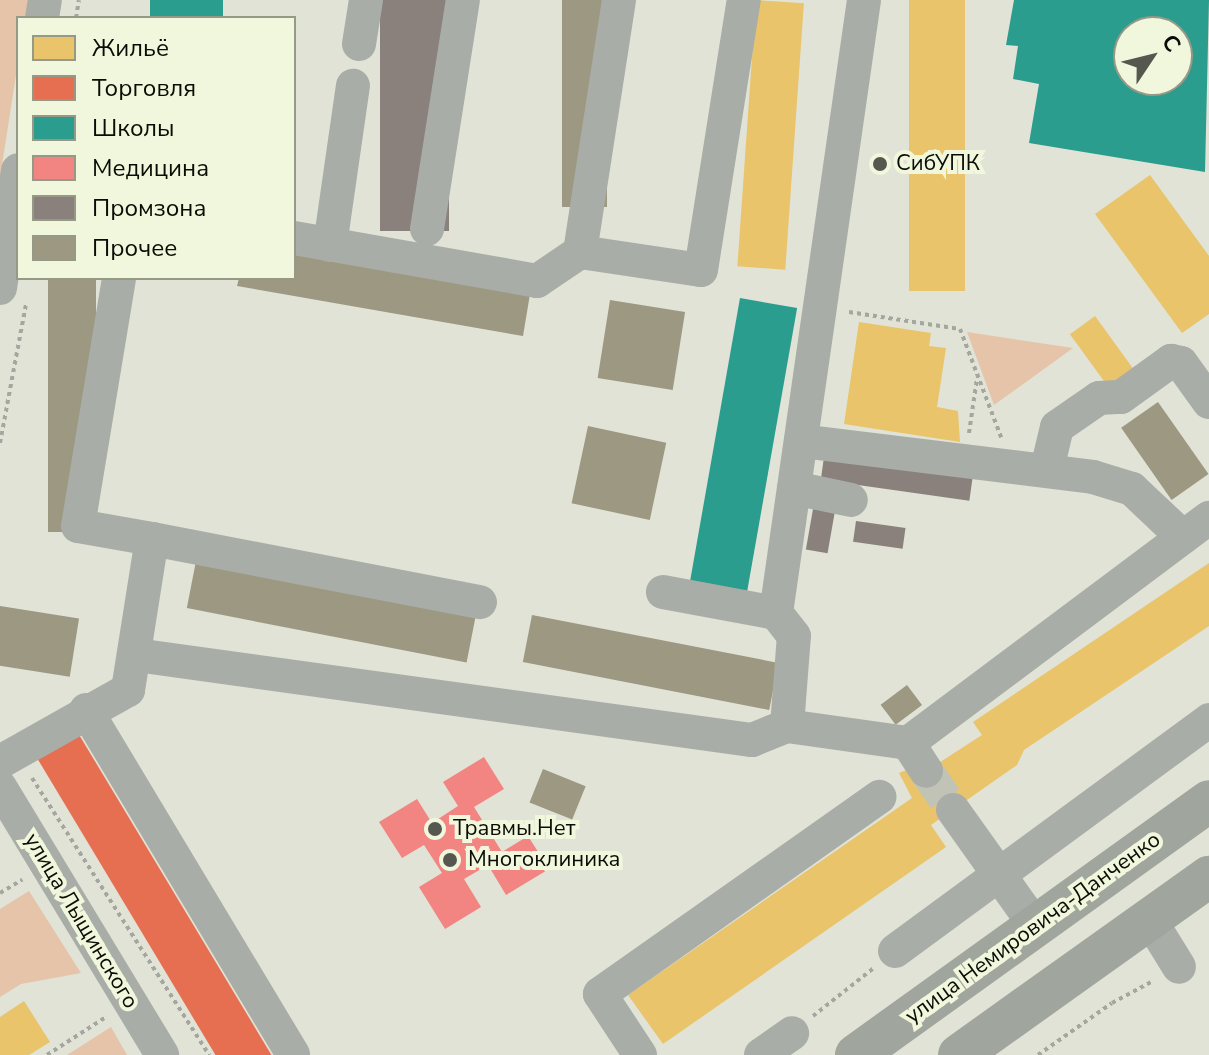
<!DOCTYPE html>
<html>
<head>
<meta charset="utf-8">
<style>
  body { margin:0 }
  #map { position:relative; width:1209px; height:1055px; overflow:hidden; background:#e0e3d5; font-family:"Nunito Sans",sans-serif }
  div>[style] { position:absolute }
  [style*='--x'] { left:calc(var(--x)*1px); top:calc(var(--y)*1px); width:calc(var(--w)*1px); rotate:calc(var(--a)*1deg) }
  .green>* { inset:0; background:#e5c4aa }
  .homes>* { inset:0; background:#e9c46a; transform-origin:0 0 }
  .shops>* { inset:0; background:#e76f51; transform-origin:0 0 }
  .schools>* { inset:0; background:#2a9d8f; transform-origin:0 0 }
  .health>* { inset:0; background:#f28482 }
  .industry>* { inset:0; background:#8a817c; transform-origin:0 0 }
  .building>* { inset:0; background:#9d9881; transform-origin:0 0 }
  .minor-tunnel>* { height:34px; margin-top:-17px; transform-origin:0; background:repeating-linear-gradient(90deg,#c0c3b6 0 34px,transparent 0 51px) }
  .path>* { height:4px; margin-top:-2px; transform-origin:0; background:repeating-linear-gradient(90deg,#a4a69f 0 4px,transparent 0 8px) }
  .minor>* { height:34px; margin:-17px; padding:0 17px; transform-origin:17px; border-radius:17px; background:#a9ada8 }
  .major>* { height:42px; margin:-21px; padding:0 21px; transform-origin:21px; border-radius:21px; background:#a0a59e }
  .dots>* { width:22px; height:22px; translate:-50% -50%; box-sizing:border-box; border:4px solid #f1f7dc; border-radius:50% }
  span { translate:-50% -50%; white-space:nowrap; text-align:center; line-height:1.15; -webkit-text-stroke:8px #f1f7dc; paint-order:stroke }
  .poi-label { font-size:22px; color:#0b0c05 }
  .left { translate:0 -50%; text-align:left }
  .street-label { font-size:22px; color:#0b0c05 }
  .legend { position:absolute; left:16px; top:16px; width:280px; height:264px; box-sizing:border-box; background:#f1f7dc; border:2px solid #959986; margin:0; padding:10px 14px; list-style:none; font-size:24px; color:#0b0c05 }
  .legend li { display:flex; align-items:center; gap:16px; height:40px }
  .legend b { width:40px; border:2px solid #959986 }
  .north { position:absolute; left:1113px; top:16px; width:80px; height:80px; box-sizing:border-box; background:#f1f7dc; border:2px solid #959986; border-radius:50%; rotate:55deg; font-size:22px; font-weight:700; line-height:32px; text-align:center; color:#0b0c05 }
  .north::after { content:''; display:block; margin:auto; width:28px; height:36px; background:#56574e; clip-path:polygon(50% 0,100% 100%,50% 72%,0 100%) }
</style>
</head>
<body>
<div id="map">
  <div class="green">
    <div style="clip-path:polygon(0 0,28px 0,25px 18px,18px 18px,18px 62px,0 178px)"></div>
    <div style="clip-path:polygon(967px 332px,1073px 348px,994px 405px)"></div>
    <div style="clip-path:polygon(29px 891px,81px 973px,21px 984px,0 997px,0 909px)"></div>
    <div style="clip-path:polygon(111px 1027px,127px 1055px,67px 1055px)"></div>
  </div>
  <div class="homes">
    <div style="left:756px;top:0;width:48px;height:267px;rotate:4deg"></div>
    <div style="left:909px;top:0;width:56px;height:291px"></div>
    <div style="clip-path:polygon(1150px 175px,1209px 256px,1209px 314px,1182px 333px,1095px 214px)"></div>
    <div style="left:1095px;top:316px;width:66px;height:31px;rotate:54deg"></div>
    <div style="clip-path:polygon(859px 322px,931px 333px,929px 346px,946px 348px,937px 407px,958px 411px,960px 442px,844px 424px)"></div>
    <div style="clip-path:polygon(1209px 563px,1209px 626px,1024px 750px,1017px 765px,931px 825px,946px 847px,663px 1044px,628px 995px,912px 798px,899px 773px,909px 769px,917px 777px,982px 735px,973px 722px)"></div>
    <div style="clip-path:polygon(24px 1001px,50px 1042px,29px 1055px,0 1055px,0 1017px)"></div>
  </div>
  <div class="shops">
    <div style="left:75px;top:728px;width:382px;height:48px;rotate:59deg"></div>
  </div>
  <div class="schools">
    <div style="left:150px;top:0;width:73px;height:18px"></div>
    <div style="clip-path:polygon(evenodd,1014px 0,1209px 0,1205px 172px,1029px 143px,1039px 84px,1013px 79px,1018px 46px,1006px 45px,1014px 0,1129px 32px,1177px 32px,1177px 80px,1129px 80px,1129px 32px)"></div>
    <div style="left:740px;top:298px;width:58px;height:294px;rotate:10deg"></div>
  </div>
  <div class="health">
    <div style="clip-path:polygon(484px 757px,504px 789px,474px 807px,502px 852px,528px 836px,549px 869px,506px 895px,488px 865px,464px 879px,481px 907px,445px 929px,419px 887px,442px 873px,424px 845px,402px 858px,379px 822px,417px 799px,432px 823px,458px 806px,443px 782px)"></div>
  </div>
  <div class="industry">
    <div style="left:380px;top:0;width:69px;height:231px"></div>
    <div style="left:824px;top:457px;width:150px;height:23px;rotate:8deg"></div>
    <div style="left:813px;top:509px;width:22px;height:41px;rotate:10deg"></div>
    <div style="left:856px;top:521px;width:50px;height:21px;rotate:8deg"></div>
  </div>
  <div class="building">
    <div style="left:562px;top:0;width:45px;height:207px"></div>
    <div style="clip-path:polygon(294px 247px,531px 288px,523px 336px,237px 286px,239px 278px,294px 278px)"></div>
    <div style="left:48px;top:278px;width:48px;height:254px"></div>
    <div style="left:610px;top:300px;width:76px;height:79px;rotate:9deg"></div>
    <div style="left:1158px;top:402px;width:88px;height:45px;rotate:55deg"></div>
    <div style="left:588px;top:426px;width:80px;height:79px;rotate:12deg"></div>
    <div style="left:196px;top:561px;width:285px;height:48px;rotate:11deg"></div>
    <div style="left:0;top:606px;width:80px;height:59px;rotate:9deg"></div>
    <div style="left:532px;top:615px;width:251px;height:48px;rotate:11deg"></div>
    <div style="left:907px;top:685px;width:25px;height:33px;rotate:53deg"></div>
    <div style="left:543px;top:769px;width:46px;height:36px;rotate:22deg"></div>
  </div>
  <div class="minor-tunnel">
    <div style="--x:926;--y:771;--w:47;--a:55.3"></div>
  </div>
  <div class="path">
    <div style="--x:76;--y:18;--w:18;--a:-81"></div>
    <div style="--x:849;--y:312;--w:112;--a:8.7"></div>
    <div style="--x:960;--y:329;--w:116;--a:69.2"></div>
    <div style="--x:969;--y:433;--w:56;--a:-81.7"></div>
    <div style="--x:0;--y:443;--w:141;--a:-79.4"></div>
    <div style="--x:32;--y:778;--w:329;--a:57.4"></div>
    <div style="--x:0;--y:893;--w:26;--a:-31"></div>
    <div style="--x:813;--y:1016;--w:79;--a:-38.3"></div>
    <div style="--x:47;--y:1055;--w:70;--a:-32.8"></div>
    <div style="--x:1038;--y:1055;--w:90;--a:-35.1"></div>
    <div style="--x:1112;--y:1003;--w:47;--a:-28.2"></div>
  </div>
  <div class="minor">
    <div style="--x:42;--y:18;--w:18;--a:-81"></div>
    <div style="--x:359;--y:44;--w:45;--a:-81"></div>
    <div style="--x:427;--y:229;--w:232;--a:-81.1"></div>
    <div style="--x:294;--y:238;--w:247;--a:10"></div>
    <div style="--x:537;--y:281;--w:52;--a:-34"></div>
    <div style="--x:580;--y:252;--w:255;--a:-81.2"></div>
    <div style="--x:330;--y:245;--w:161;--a:-81.8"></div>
    <div style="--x:580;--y:252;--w:122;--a:8.5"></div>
    <div style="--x:701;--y:270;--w:273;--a:-81"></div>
    <div style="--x:0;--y:288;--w:119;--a:-81.3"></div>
    <div style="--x:801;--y:441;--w:294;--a:7"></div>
    <div style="--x:1093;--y:477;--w:41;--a:17.1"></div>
    <div style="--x:1132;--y:489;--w:70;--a:43.3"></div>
    <div style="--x:1047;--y:469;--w:43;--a:-76.6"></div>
    <div style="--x:1057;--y:427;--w:51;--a:-34.6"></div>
    <div style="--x:1099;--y:398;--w:22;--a:-3"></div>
    <div style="--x:1121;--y:397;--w:62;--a:-35.8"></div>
    <div style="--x:1171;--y:361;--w:10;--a:11"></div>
    <div style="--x:1181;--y:363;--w:48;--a:54.3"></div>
    <div style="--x:794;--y:488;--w:58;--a:11.9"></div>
    <div style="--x:152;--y:539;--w:334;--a:10.9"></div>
    <div style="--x:776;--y:613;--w:619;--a:-81.83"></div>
    <div style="--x:136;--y:655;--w:622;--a:7.86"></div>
    <div style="--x:752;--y:740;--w:38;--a:-22"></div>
    <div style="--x:787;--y:726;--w:90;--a:-85.6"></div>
    <div style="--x:794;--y:636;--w:29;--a:-128"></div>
    <div style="--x:776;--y:613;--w:115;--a:-169.5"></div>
    <div style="--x:86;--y:710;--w:402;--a:59"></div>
    <div style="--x:787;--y:726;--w:122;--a:8"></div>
    <div style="--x:908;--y:743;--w:376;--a:-36.8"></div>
    <div style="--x:908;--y:743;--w:33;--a:57"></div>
    <div style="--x:0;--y:762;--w:147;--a:-29.4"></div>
    <div style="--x:128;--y:690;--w:153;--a:-81"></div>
    <div style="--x:152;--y:539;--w:75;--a:-170"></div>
    <div style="--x:78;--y:526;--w:251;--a:-80.6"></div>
    <div style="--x:0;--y:787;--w:313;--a:58.8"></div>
    <div style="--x:953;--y:810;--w:145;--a:54.6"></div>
    <div style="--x:1150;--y:920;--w:55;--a:58.3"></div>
    <div style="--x:895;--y:951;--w:390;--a:-36.3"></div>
    <div style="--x:640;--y:1055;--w:73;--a:-123.3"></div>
    <div style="--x:600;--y:994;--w:342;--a:-35.2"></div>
    <div style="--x:761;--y:1055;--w:38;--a:-35"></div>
  </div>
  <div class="major">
    <div style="--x:856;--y:1055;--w:435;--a:-35.7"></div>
    <div style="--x:959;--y:1055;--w:307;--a:-35.5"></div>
  </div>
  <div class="dots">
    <div style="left:880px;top:164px;background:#56574e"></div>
    <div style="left:435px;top:829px;background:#56574e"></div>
    <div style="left:450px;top:860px;background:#56574e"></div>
  </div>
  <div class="poi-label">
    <span class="left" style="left:896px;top:164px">СибУПК</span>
    <span class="left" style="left:453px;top:829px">Травмы.Нет</span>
    <span class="left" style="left:468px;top:860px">Многоклиника</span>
  </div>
  <div class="street-label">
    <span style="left:81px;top:921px;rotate:59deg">улица Лыщинского</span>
    <span style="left:1033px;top:928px;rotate:-36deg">улица Немировича-Данченко</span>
  </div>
  <ul class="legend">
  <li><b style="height:22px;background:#e9c46a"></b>Жильё</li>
  <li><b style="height:22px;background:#e76f51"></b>Торговля</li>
  <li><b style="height:22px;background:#2a9d8f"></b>Школы</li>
  <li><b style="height:22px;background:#f28482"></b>Медицина</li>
  <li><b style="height:22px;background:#8a817c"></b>Промзона</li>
  <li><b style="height:22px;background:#9d9881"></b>Прочее</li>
  </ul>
  <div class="north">С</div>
</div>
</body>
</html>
